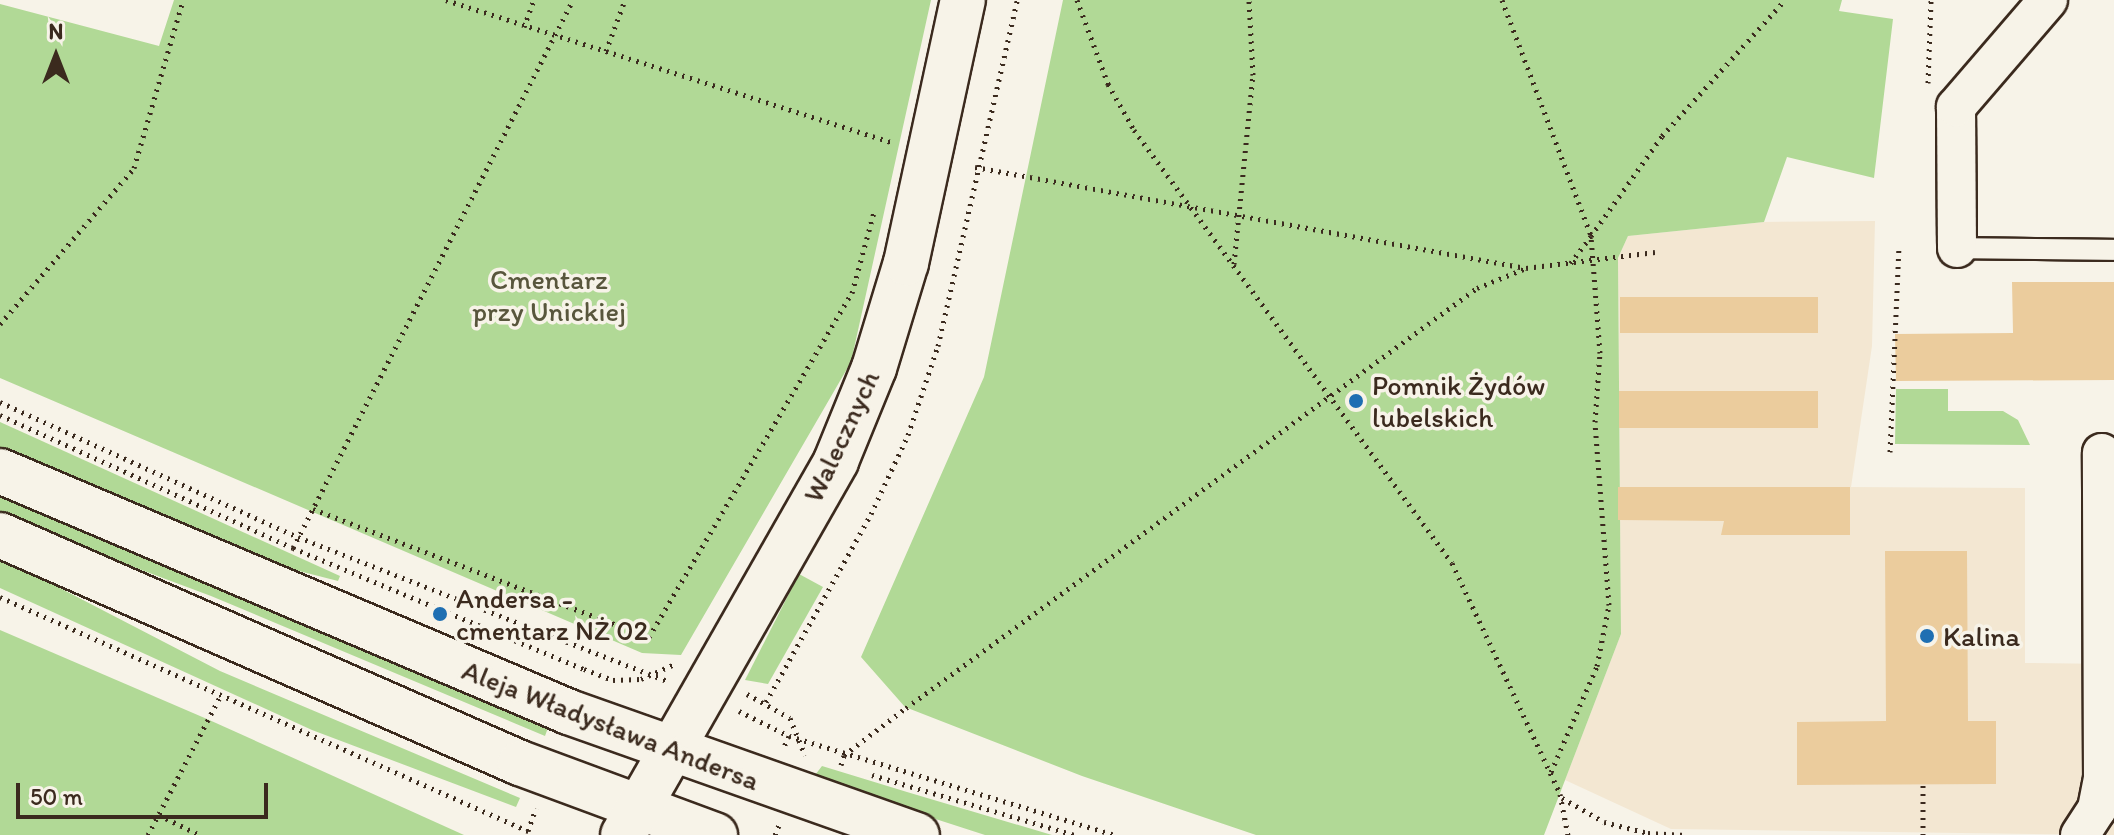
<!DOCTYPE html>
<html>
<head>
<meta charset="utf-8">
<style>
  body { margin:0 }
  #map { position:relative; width:2114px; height:835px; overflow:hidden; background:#f7f3e8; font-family:Itim,sans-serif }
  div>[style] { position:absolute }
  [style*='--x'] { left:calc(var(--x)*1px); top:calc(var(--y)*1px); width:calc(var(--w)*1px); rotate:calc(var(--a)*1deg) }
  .built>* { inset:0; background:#f3e7d2 }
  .green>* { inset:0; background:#b1d996 }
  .building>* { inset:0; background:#ebcc9d; transform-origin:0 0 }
  .path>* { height:5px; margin-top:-2.5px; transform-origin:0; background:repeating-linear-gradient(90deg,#3b2a1e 0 2px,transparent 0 8px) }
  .roads { filter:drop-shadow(2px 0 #3b2a1e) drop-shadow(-2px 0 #3b2a1e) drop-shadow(0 2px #3b2a1e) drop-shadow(0 -2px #3b2a1e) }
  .lane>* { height:20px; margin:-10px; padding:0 10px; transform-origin:10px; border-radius:10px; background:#f7f3e8 }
  .street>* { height:38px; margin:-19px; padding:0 19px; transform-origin:19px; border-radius:19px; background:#f7f3e8 }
  .secondary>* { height:44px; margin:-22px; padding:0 22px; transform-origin:22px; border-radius:22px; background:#f7f3e8 }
  .dots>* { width:22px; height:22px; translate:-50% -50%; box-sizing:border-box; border:4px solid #f7f3e8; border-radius:50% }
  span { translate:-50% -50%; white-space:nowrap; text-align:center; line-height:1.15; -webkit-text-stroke:7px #f7f3e8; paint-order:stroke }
  .park-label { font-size:28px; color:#58563c }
  .poi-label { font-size:28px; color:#3b2a1e }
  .left { translate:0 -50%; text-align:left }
  .street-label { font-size:28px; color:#3b2a1e }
  .north { position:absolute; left:16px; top:16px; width:80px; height:80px; -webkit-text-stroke:6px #f7f3e8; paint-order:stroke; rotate:0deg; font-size:22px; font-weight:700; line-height:32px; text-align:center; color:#3b2a1e }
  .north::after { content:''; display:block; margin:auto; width:28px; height:36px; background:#3b2a1e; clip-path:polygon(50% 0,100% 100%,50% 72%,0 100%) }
  .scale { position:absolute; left:16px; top:783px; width:252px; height:36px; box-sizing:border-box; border:4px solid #3b2a1e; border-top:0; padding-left:10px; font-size:24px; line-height:28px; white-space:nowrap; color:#3b2a1e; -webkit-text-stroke:6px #f7f3e8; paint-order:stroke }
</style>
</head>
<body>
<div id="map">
  <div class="built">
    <div style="clip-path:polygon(1875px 221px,1872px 346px,1851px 487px,2025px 488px,2025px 663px,2114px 664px,2114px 835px,1671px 829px,1565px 780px,1621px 634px,1618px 258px,1628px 236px,1764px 222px)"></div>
  </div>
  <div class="green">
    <div style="clip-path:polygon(174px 0,931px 0,851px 362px,681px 655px,642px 653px,0 378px,0 4px,159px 46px)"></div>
    <div style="clip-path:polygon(1063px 0,1842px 0,1839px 11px,1893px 19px,1874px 178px,1787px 157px,1764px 222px,1628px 236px,1618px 258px,1621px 634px,1544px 835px,1256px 835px,1082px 776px,905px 707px,861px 657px,984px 377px)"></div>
    <div style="clip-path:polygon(1896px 389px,1948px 389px,1948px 411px,2003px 411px,2018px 420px,2030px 445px,1895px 444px)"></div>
    <div style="clip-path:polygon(0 422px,340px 576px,338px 581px,264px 562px,0 451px)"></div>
    <div style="clip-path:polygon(0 492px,549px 725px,545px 736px,211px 596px,48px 535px,0 513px)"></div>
    <div style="clip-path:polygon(0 557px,220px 671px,520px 798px,516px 807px,312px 730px,0 588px)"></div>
    <div style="clip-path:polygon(799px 574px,823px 587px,768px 684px,745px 680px)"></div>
    <div style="clip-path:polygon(0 630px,207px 719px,464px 835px,0 835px)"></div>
    <div style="clip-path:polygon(822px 766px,907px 792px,1052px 835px,985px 835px,812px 779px)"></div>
  </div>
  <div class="building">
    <div style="clip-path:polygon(2012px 282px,2114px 282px,2114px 380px,1896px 381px,1895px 334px,2013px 333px)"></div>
    <div style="left:1818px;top:297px;width:36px;height:198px;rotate:90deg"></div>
    <div style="left:1619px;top:391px;width:199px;height:37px"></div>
    <div style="clip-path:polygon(1618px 487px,1850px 487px,1850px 535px,1721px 535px,1724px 521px,1618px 520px)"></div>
    <div style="clip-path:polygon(1885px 551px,1967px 551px,1968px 721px,1996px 721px,1996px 784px,1797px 785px,1797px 722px,1886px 721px)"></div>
  </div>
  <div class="path">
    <div style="--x:446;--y:0;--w:469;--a:17.7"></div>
    <div style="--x:1077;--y:0;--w:90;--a:69.7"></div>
    <div style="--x:1108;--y:84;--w:53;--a:60.5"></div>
    <div style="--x:1134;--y:130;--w:537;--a:53.71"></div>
    <div style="--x:1452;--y:563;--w:255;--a:64.9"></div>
    <div style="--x:1560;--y:794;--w:42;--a:79"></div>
    <div style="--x:1502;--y:0;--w:252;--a:69.3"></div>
    <div style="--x:1591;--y:236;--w:34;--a:127"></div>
    <div style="--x:524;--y:27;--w:29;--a:-70"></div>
    <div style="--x:606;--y:51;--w:54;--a:-69.6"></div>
    <div style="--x:1928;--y:83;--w:83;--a:-87.9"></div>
    <div style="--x:975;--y:167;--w:560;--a:10.39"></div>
    <div style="--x:1526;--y:268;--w:130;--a:-7.1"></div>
    <div style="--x:1234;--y:264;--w:190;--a:-84.3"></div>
    <div style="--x:1253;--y:75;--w:75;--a:-93.1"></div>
    <div style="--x:0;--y:324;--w:206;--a:-49.3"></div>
    <div style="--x:134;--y:168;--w:175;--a:-73.7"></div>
    <div style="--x:0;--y:402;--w:327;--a:24.4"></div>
    <div style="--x:298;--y:537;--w:396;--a:21.3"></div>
    <div style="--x:0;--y:415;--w:322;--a:24.4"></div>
    <div style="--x:293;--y:548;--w:315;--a:22.6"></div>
    <div style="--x:584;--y:669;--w:31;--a:21"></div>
    <div style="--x:613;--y:680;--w:28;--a:-2"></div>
    <div style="--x:641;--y:679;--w:37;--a:-24"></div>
    <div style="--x:1890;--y:452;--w:203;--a:-87.5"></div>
    <div style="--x:313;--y:509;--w:360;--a:20.9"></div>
    <div style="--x:649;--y:637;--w:399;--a:-59.5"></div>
    <div style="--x:852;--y:293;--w:84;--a:-74.8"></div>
    <div style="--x:293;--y:548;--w:615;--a:-62.94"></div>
    <div style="--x:0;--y:597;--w:578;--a:23.9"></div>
    <div style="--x:528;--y:831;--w:24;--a:-71"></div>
    <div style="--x:747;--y:694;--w:49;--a:29.2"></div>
    <div style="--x:790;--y:718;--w:40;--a:68"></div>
    <div style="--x:766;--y:702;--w:215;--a:-60.8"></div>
    <div style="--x:871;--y:514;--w:87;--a:-64.9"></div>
    <div style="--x:908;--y:435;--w:94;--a:-71.4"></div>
    <div style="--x:938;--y:346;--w:355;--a:-77.1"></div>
    <div style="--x:739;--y:711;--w:56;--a:26.6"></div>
    <div style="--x:789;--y:736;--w:14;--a:115"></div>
    <div style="--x:789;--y:736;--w:341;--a:16.9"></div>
    <div style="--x:841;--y:765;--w:10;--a:-73"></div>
    <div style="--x:844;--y:755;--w:78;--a:-37.2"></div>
    <div style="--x:906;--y:708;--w:648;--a:-36.34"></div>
    <div style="--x:1428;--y:324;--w:61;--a:-36.3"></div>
    <div style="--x:1477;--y:288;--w:53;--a:-22.2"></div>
    <div style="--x:1551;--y:772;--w:116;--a:-66.5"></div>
    <div style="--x:1597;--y:666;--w:62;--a:-78.9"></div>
    <div style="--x:1609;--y:605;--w:184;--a:-94.4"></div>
    <div style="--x:1595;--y:422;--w:69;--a:-85.9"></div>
    <div style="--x:1600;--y:353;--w:117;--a:-94.4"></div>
    <div style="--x:1591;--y:236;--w:123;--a:-54.6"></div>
    <div style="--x:1662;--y:136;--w:183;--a:-47.9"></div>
    <div style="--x:872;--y:775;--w:211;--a:16.5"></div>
    <div style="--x:1562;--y:798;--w:48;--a:29.7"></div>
    <div style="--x:1604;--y:822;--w:45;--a:14"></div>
    <div style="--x:1648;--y:833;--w:38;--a:3"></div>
    <div style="--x:159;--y:815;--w:46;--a:26"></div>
    <div style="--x:148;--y:835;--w:160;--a:-62.5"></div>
    <div style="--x:775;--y:835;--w:11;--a:-68"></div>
    <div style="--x:1923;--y:835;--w:51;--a:-90"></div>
  </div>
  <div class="roads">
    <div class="lane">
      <div style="--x:1957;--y:248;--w:157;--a:0.7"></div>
    </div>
    <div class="street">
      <div style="--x:1957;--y:248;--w:141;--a:-90.4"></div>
      <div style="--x:1956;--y:107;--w:141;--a:-49.3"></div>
      <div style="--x:2080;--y:835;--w:31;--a:-57"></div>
      <div style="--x:2097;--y:809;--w:32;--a:-79"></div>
      <div style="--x:2103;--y:778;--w:325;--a:-90.2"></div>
    </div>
    <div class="secondary">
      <div style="--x:0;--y:471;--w:618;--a:22.96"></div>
      <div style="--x:569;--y:712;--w:369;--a:19.5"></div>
      <div style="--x:0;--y:535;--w:568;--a:23.68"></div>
      <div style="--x:520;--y:763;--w:208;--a:20.3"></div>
      <div style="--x:623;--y:835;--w:430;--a:-60.3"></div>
      <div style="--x:836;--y:461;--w:100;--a:-67.8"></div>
      <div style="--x:874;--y:368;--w:110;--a:-73.1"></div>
      <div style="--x:906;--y:263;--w:269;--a:-77.8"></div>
    </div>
  </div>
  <div class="dots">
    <div style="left:1356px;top:401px;background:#1f6fb2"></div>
    <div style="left:440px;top:614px;background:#1f6fb2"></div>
    <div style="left:1927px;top:636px;background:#1f6fb2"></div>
  </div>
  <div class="park-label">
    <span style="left:549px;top:295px">Cmentarz<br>przy Unickiej</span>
  </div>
  <div class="poi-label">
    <span class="left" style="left:1372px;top:401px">Pomnik Żydów<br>lubelskich</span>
    <span class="left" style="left:456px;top:614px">Andersa -<br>cmentarz NŻ 02</span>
    <span class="left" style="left:1943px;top:636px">Kalina</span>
  </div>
  <div class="street-label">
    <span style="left:841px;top:436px;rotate:-65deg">Walecznych</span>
    <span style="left:611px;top:725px;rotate:21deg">Aleja Władysława Andersa</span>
  </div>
  <div class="north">N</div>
  <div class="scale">50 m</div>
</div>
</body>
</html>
